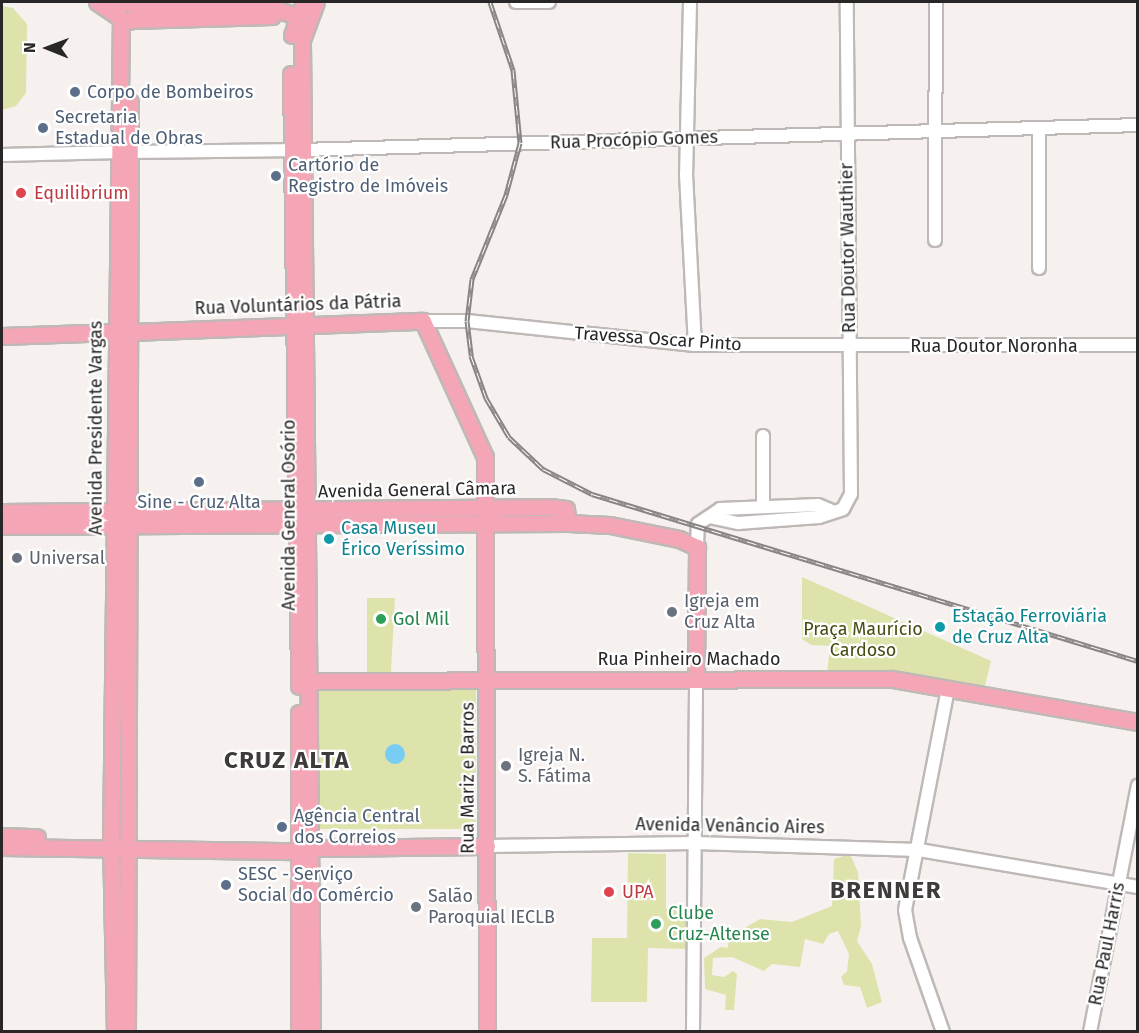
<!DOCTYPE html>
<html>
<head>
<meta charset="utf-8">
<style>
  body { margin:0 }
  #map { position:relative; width:1139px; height:1033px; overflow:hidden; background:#f6f1ef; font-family:"Fira Sans",sans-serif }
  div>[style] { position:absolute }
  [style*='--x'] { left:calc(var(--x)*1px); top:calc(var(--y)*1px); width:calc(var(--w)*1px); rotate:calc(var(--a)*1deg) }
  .green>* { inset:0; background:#dee3ab; transform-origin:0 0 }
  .water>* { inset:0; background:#79ccf4 }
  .round { border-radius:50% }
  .roads { filter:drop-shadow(2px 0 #beb9b7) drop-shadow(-2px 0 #beb9b7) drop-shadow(0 2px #beb9b7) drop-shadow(0 -2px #beb9b7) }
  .minor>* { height:12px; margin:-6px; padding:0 6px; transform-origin:6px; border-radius:6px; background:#fff }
  .major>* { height:15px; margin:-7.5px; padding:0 7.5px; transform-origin:7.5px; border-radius:7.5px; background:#f4a6b6 }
  .major>.ring { margin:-7.5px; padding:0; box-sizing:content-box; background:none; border:15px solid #f4a6b6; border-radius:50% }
  .rail>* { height:5px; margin-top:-2.5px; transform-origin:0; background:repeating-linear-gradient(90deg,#fff 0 9px,#888584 0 18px); box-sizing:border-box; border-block:2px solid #888584 }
  .dots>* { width:16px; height:16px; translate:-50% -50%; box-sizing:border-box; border:3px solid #fff; border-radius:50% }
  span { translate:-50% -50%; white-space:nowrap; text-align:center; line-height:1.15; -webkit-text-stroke:4.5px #fff; paint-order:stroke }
  .service-label { font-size:18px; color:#4e5e75 }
  .left { translate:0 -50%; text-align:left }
  .street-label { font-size:18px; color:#282626 }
  .health-label { font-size:18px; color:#be3a42 }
  .culture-label { font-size:18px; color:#0d838f }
  .worship-label { font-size:18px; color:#5b616d }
  .leisure-label { font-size:18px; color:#27864d }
  .park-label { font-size:18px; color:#4a4c13 }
  .district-label { font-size:24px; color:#3f3b3a; font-weight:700; letter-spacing:1.5px }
  .frame { position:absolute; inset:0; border:3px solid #282626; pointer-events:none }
  .north { position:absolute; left:18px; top:18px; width:60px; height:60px; -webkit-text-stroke:4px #fff; paint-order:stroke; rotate:271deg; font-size:16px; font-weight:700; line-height:24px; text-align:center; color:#282626 }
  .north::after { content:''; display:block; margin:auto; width:21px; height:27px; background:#282626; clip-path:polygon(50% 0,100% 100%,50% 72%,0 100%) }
</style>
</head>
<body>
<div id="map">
  <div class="green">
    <div style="clip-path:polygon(2px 6px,13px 8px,27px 24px,26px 93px,16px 106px,2px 110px)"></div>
    <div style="clip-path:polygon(802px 577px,991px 661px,984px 690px,827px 673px,830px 646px,811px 645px,802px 639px)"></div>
    <div style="clip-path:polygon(367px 598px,395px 598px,391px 672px,367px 672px)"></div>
    <div style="left:316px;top:683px;width:160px;height:146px"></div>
    <div style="clip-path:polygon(628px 853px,666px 854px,666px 909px,686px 910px,686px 949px,648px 948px,647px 1002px,591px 1002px,592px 938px,627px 938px)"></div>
    <div style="clip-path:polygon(850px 854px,858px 872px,861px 926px,857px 941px,872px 964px,882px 1002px,867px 1008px,860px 987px,844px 985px,841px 977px,847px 971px,849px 954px,838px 931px,829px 934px,823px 944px,805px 939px,800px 967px,772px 964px,764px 971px,732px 957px,713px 958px,712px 975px,724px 977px,733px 971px,737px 974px,734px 1010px,725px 1010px,726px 995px,705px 989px,704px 958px,721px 947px,728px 948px,729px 937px,760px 919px,792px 922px,832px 906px,834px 859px)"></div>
  </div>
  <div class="water">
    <div class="round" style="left:385px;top:744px;width:20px;height:20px"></div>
  </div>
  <div class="roads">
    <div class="minor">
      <div style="--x:516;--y:2;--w:33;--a:0"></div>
      <div style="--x:690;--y:2;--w:172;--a:91.3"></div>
      <div style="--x:686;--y:174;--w:171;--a:87"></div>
      <div style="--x:1039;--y:131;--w:137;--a:90"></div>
      <div style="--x:2;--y:155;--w:117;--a:-1.5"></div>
      <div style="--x:119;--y:152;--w:6;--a:-39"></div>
      <div style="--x:124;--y:148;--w:7;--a:34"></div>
      <div style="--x:130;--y:152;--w:172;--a:-0.7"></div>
      <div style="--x:302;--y:150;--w:836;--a:-1.71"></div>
      <div style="--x:935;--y:240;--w:238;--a:-89.8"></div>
      <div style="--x:423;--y:321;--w:44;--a:0"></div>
      <div style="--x:467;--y:321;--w:229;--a:6"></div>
      <div style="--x:695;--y:345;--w:443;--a:0"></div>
      <div style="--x:763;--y:436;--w:69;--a:90"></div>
      <div style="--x:709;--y:517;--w:30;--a:12"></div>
      <div style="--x:738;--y:523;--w:81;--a:-4.2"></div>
      <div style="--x:819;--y:517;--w:25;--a:-18"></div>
      <div style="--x:843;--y:509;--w:17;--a:-62"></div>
      <div style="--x:851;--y:494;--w:492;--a:-90.5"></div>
      <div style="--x:697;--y:547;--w:23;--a:-88"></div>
      <div style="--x:698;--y:524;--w:27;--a:-34"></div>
      <div style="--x:720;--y:509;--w:98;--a:-2.3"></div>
      <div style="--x:818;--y:505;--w:13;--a:23"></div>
      <div style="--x:487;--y:846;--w:208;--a:-0.8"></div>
      <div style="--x:695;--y:843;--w:224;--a:1.8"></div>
      <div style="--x:919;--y:850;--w:222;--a:9.6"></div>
      <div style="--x:693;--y:1032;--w:353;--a:-89.5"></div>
      <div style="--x:943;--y:1032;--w:100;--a:-109.3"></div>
      <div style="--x:910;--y:938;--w:28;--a:-100"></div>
      <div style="--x:905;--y:910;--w:226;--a:-79"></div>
      <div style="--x:1090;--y:1032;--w:251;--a:-79"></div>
    </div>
    <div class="major">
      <div style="--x:97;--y:2;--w:25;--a:34"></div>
      <div class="ring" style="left:118px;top:3px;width:3px;height:3px"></div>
      <div style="--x:134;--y:5;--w:133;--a:0.4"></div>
      <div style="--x:267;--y:6;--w:40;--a:18.9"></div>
      <div style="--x:132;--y:20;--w:140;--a:-1.6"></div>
      <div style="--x:292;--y:35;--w:35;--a:-70"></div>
      <div style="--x:291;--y:74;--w:612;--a:89.25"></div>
      <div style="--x:2;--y:336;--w:114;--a:-2"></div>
      <div style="--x:116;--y:332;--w:9;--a:-32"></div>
      <div style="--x:124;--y:327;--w:9;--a:36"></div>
      <div style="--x:131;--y:332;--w:292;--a:-2.2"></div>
      <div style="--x:423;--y:321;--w:149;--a:65.5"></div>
      <div style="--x:485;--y:457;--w:53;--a:90"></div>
      <div style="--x:485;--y:510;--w:11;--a:49"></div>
      <div style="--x:492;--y:518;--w:10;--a:135"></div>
      <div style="--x:2;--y:512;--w:548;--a:-0.52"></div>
      <div style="--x:550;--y:507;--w:16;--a:7"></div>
      <div style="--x:566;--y:509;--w:14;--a:82"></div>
      <div style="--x:485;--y:525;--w:507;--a:89.77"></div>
      <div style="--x:2;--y:526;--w:566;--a:-0.3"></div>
      <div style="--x:568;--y:523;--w:42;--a:2.7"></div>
      <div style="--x:610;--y:525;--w:70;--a:11.5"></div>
      <div style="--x:679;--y:539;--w:20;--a:24"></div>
      <div style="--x:697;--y:547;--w:132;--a:90.4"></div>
      <div style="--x:308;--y:681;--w:584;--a:-0.2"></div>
      <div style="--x:892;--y:679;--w:250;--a:9.9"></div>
      <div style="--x:2;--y:836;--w:35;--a:2"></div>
      <div style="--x:2;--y:847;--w:296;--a:0.8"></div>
      <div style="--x:298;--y:851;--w:21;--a:-8"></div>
      <div style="--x:319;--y:848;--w:168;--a:-0.7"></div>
      <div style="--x:115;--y:1032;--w:187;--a:-91.2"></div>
      <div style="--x:111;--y:845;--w:825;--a:-89.31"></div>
      <div style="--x:127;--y:1032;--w:930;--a:-89.82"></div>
      <div style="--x:299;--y:1032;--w:319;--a:-90"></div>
      <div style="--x:312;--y:1032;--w:992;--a:-90.58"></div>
      <div style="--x:302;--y:40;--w:40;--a:-69.8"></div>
    </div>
  </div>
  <div class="rail">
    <div style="--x:490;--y:2;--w:72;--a:71.3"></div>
    <div style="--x:513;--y:70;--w:73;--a:84.5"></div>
    <div style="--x:520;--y:143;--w:54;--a:105.1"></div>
    <div style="--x:506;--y:195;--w:91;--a:112"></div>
    <div style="--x:472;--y:279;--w:42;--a:96.8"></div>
    <div style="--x:467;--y:321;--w:35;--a:83"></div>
    <div style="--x:471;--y:356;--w:45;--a:70.3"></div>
    <div style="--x:486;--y:398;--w:45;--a:59.5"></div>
    <div style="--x:509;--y:437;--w:47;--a:43.3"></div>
    <div style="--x:543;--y:469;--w:55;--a:27"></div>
    <div style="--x:592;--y:494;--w:571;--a:17.01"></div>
  </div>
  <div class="dots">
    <div style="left:75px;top:92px;background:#5c6f8a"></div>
    <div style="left:43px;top:128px;background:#5c6f8a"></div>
    <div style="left:276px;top:176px;background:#5c6f8a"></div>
    <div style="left:21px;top:193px;background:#e0444e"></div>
    <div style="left:199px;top:482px;background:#5c6f8a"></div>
    <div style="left:329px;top:539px;background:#0f9aa8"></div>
    <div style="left:17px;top:558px;background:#6b7280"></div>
    <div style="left:672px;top:612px;background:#6b7280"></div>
    <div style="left:381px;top:619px;background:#2e9e5b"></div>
    <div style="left:940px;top:627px;background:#0f9aa8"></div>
    <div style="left:506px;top:766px;background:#6b7280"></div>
    <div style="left:282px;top:827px;background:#5c6f8a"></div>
    <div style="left:226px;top:885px;background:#5c6f8a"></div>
    <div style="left:609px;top:892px;background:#e0444e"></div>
    <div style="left:416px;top:907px;background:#6b7280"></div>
    <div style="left:656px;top:924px;background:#2e9e5b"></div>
  </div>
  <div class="service-label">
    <span class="left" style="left:87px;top:92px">Corpo de Bombeiros</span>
    <span class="left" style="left:55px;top:128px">Secretaria<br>Estadual de Obras</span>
    <span class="left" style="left:288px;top:176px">Cartório de<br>Registro de Imóveis</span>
    <span style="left:199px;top:502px">Sine - Cruz Alta</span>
    <span class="left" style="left:294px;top:827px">Agência Central<br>dos Correios</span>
    <span class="left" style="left:238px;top:885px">SESC - Serviço<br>Social do Comércio</span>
  </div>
  <div class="street-label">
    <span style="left:634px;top:140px;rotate:-2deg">Rua Procópio Gomes</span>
    <span style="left:848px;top:248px;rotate:-91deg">Rua Doutor Wauthier</span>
    <span style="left:298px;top:305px;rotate:-2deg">Rua Voluntários da Pátria</span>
    <span style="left:658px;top:339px;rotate:4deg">Travessa Oscar Pinto</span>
    <span style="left:994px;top:346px">Rua Doutor Noronha</span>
    <span style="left:96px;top:428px;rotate:-90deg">Avenida Presidente Vargas</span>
    <span style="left:417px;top:490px;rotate:-1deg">Avenida General Câmara</span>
    <span style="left:289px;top:515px;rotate:-90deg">Avenida General Osório</span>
    <span style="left:689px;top:659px">Rua Pinheiro Machado</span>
    <span style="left:468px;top:778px;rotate:-90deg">Rua Mariz e Barros</span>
    <span style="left:730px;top:826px;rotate:1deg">Avenida Venâncio Aires</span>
    <span style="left:1107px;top:944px;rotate:-79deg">Rua Paul Harris</span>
  </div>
  <div class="health-label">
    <span class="left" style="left:34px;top:193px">Equilibrium</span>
    <span class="left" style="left:622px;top:892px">UPA</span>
  </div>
  <div class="culture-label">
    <span class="left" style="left:341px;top:539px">Casa Museu<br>Érico Veríssimo</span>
    <span class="left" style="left:952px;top:627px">Estação Ferroviária<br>de Cruz Alta</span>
  </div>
  <div class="worship-label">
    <span class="left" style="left:29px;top:558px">Universal</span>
    <span class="left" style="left:684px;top:612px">Igreja em<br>Cruz Alta</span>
    <span class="left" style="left:518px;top:766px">Igreja N.<br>S. Fátima</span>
    <span class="left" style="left:428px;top:907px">Salão<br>Paroquial IECLB</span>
  </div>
  <div class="leisure-label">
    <span class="left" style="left:393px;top:619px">Gol Mil</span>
    <span class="left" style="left:668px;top:924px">Clube<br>Cruz-Altense</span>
  </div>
  <div class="park-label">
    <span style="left:863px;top:640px">Praça Maurício<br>Cardoso</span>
  </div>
  <div class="district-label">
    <span style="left:287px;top:761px">CRUZ ALTA</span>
    <span style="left:886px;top:891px">BRENNER</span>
  </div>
  <div class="frame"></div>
  <div class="north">N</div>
</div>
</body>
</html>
